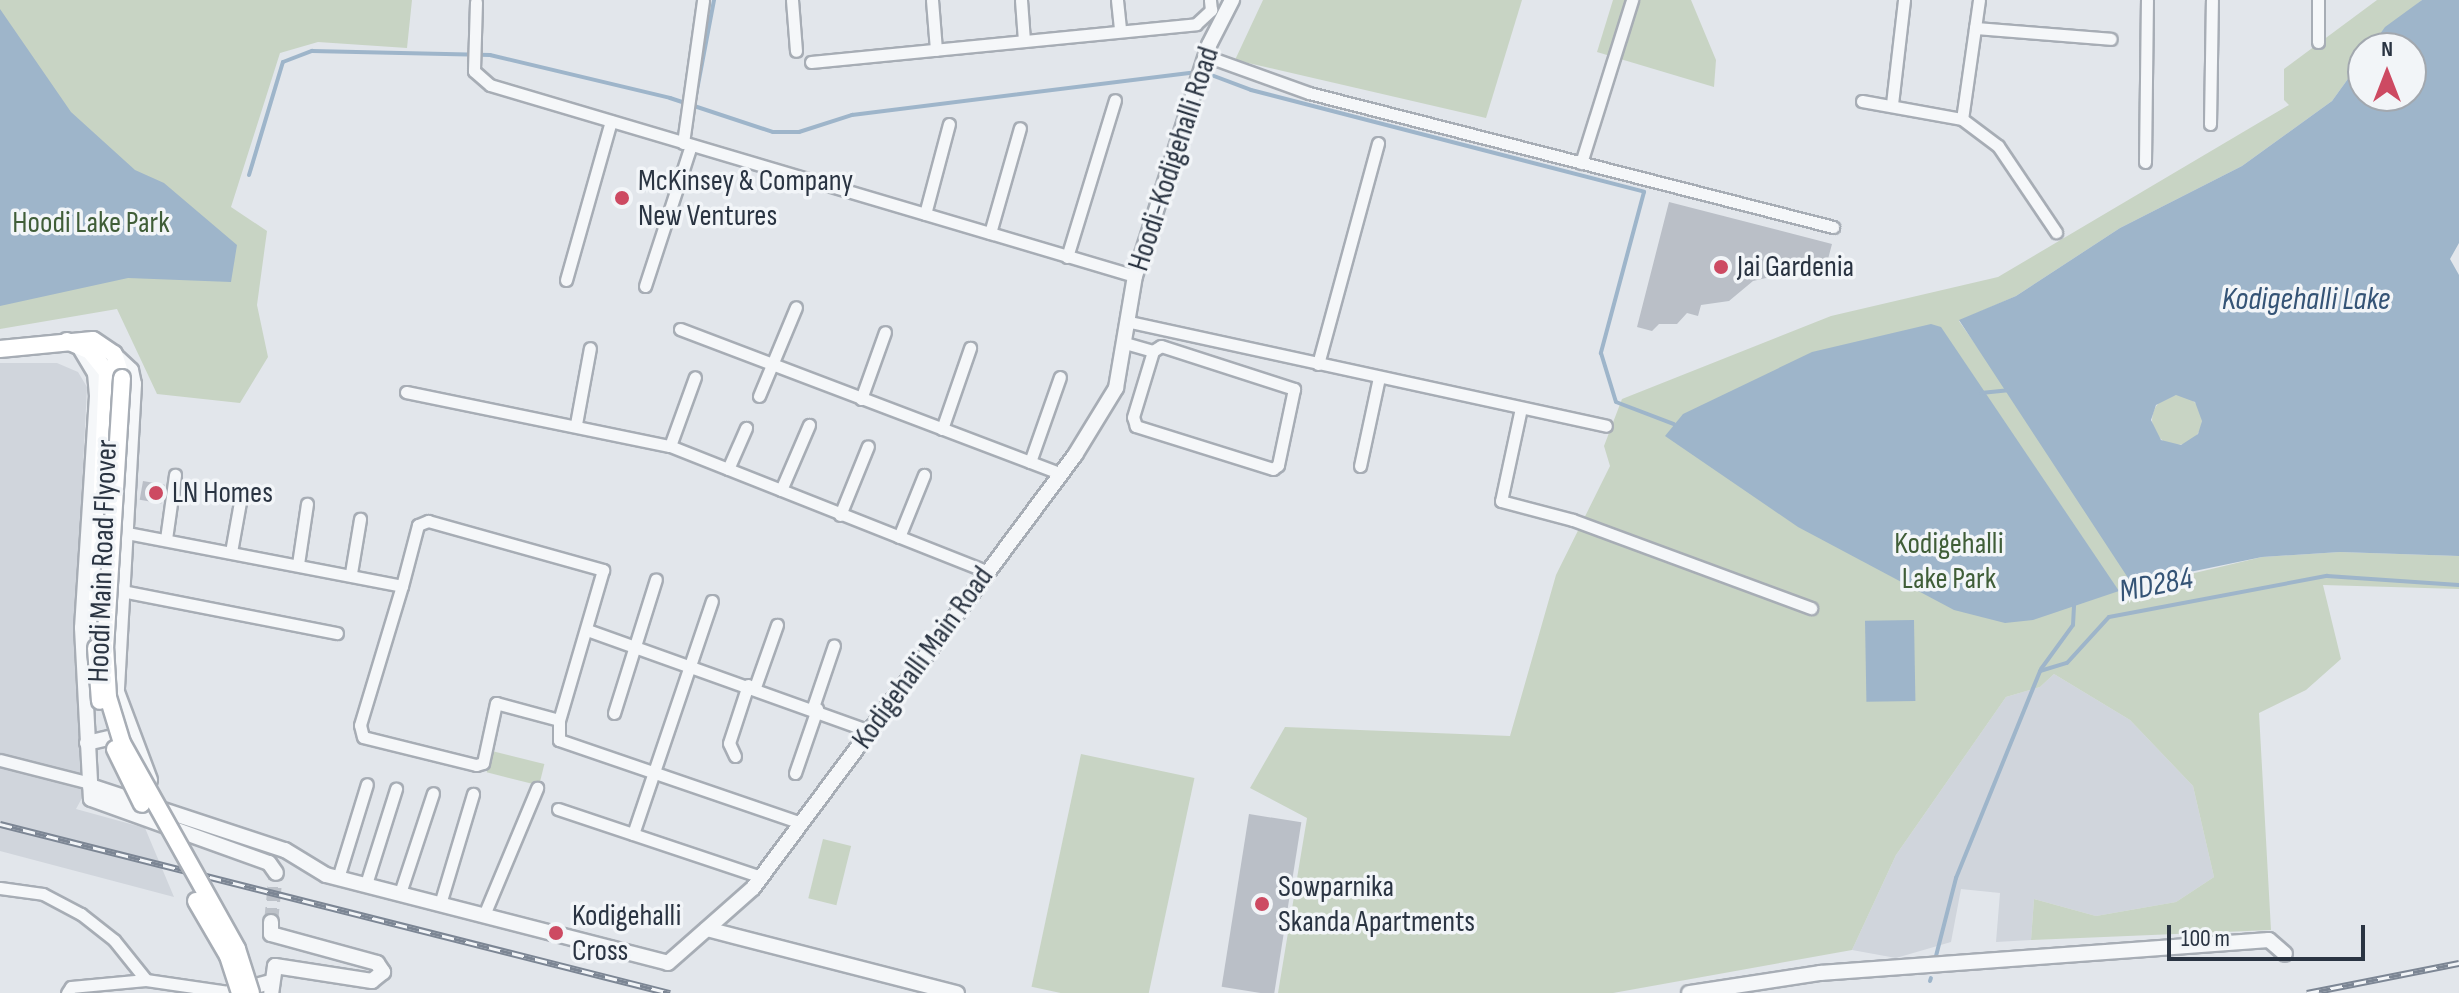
<!DOCTYPE html>
<html>
<head>
<meta charset="utf-8">
<style>
  body { margin:0 }
  #map { position:relative; width:2459px; height:993px; overflow:hidden; background:#e2e6eb; font-family:"Sofia Sans Condensed",sans-serif }
  div>[style] { position:absolute }
  [style*='--x'] { left:calc(var(--x)*1px); top:calc(var(--y)*1px); width:calc(var(--w)*1px); rotate:calc(var(--a)*1deg) }
  .built>* { inset:0; background:#d0d5dc }
  .green>* { inset:0; background:#c8d4c4; transform-origin:0 0 }
  .round { border-radius:50% }
  .water>* { inset:0; background:#9eb5ca; transform-origin:0 0 }
  .stream>* { height:4px; margin:-2px; padding:0 2px; transform-origin:2px; border-radius:2px; background:#9eb5ca }
  .building>* { inset:0; background:#babfc7; transform-origin:0 0 }
  .tertiary-tunnel>* { height:14px; margin-top:-7px; transform-origin:0; background:repeating-linear-gradient(90deg,#bdc2c9 0 14px,transparent 0 21px) }
  .roads { filter:drop-shadow(2px 0 #a7adb5) drop-shadow(-2px 0 #a7adb5) drop-shadow(0 2px #a7adb5) drop-shadow(0 -2px #a7adb5) }
  .minor>* { height:11px; margin:-5.5px; padding:0 5.5px; transform-origin:5.5px; border-radius:5.5px; background:#f5f7f9 }
  .tertiary>* { height:14px; margin:-7px; padding:0 7px; transform-origin:7px; border-radius:7px; background:#f5f7f9 }
  .secondary>* { height:16px; margin:-8px; padding:0 8px; transform-origin:8px; border-radius:8px; background:#fff }
  .rail>* { height:7px; margin-top:-3.5px; transform-origin:0; background:repeating-linear-gradient(90deg,#f2f5f8 0 12px,#7c8694 0 24px); box-sizing:border-box; border-block:2px solid #7c8694 }
  .bridges { filter:drop-shadow(2px 0 #a7adb5) drop-shadow(-2px 0 #a7adb5) drop-shadow(0 2px #a7adb5) drop-shadow(0 -2px #a7adb5) }
  .secondary-bridge>* { height:16px; margin:-8px; padding:0 8px; transform-origin:8px; border-radius:8px; background:#fff }
  .dots>* { width:22px; height:22px; translate:-50% -50%; box-sizing:border-box; border:4px solid #f2f5f8; border-radius:50% }
  span { translate:-50% -50%; white-space:nowrap; text-align:center; line-height:1.15; -webkit-text-stroke:7px #f2f5f8; paint-order:stroke }
  .street-label { font-size:30px; color:#2a3442 }
  .poi-label { font-size:30px; color:#2a3442 }
  .left { translate:0 -50%; text-align:left }
  .park-label { font-size:30px; color:#405e38 }
  .water-label { font-size:32px; color:#355476; font-style:italic }
  .north { position:absolute; left:2347px; top:32px; width:80px; height:80px; box-sizing:border-box; background:#f2f5f8; border:2px solid #a2a8af; border-radius:50%; rotate:0deg; font-size:22px; font-weight:700; line-height:32px; text-align:center; color:#2a3442 }
  .north::after { content:''; display:block; margin:auto; width:28px; height:36px; background:#cd4a62; clip-path:polygon(50% 0,100% 100%,50% 72%,0 100%) }
  .scale { position:absolute; left:2167px; top:925px; width:198px; height:36px; box-sizing:border-box; border:4px solid #2a3442; border-top:0; padding-left:10px; font-size:24px; line-height:28px; white-space:nowrap; color:#2a3442; -webkit-text-stroke:6px #f2f5f8; paint-order:stroke }
</style>
</head>
<body>
<div id="map">
  <div class="built">
    <div style="clip-path:polygon(0 363px,57px 363px,78px 372px,87px 387px,74px 647px,82px 798px,76px 809px,145px 828px,174px 897px,0 851px)"></div>
    <div style="clip-path:polygon(2054px 674px,2130px 720px,2193px 786px,2214px 877px,2176px 902px,2096px 916px,2034px 899px,2031px 940px,1996px 942px,2000px 893px,1961px 889px,1951px 942px,1896px 958px,1852px 950px,1896px 855px,2006px 697px,2040px 687px)"></div>
  </div>
  <div class="green">
    <div style="clip-path:polygon(0 0,412px 0,407px 48px,318px 42px,280px 53px,231px 207px,267px 231px,257px 305px,268px 357px,240px 403px,157px 394px,117px 309px,0 329px)"></div>
    <div style="clip-path:polygon(1263px 0,1522px 0,1486px 118px,1235px 60px)"></div>
    <div style="clip-path:polygon(1613px 0,1691px 0,1716px 60px,1714px 87px,1597px 52px)"></div>
    <div style="clip-path:polygon(2377px 0,2422px 0,2363px 48px,2363px 58px,2332px 101px,2242px 166px,2120px 228px,2016px 296px,1959px 321px,2144px 585px,2262px 557px,2340px 552px,2459px 556px,2459px 589px,2323px 585px,2341px 659px,2306px 690px,2259px 713px,2271px 930px,2031px 940px,2034px 899px,2096px 916px,2176px 902px,2214px 877px,2193px 786px,2130px 720px,2054px 674px,2040px 687px,2006px 697px,1896px 855px,1852px 950px,1613px 993px,1278px 993px,1307px 818px,1250px 788px,1285px 727px,1510px 736px,1556px 575px,1610px 466px,1604px 446px,1622px 399px,1831px 316px,1998px 277px,2289px 105px,2284px 100px,2284px 69px)"></div>
    <div class="round" style="left:2152px;top:395px;width:50px;height:50px"></div>
    <div style="left:492px;top:751px;width:54px;height:22px;rotate:14deg"></div>
    <div style="left:1081px;top:754px;width:116px;height:238px;rotate:12deg"></div>
    <div style="left:823px;top:839px;width:29px;height:61px;rotate:14deg"></div>
  </div>
  <div class="water">
    <div style="clip-path:polygon(evenodd,2422px 0,2459px 0,2459px 243px,2450px 259px,2459px 275px,2459px 556px,2340px 552px,2262px 557px,2132px 584px,1959px 320px,2016px 296px,2120px 228px,2242px 166px,2332px 101px,2363px 58px,2363px 96px,2411px 96px,2411px 48px,2370px 48px,2385px 27px,2422px 0,2176px 395px,2195px 402px,2202px 421px,2198px 434px,2181px 445px,2161px 440px,2151px 420px,2156px 405px,2176px 395px)"></div>
    <div style="clip-path:polygon(0 9px,71px 112px,135px 170px,164px 183px,237px 245px,231px 282px,128px 278px,0 306px)"></div>
    <div style="clip-path:polygon(1931px 324px,1941px 327px,2119px 591px,2033px 620px,2005px 623px,1954px 610px,1798px 527px,1665px 436px,1683px 414px,1812px 352px)"></div>
    <div style="left:1914px;top:620px;width:81px;height:49px;rotate:89deg"></div>
  </div>
  <div class="stream">
    <div style="--x:1206;--y:73;--w:48;--a:20.7"></div>
    <div style="--x:1251;--y:90;--w:406;--a:14.5"></div>
    <div style="--x:1644;--y:192;--w:167;--a:105"></div>
    <div style="--x:1601;--y:353;--w:51;--a:73"></div>
    <div style="--x:1616;--y:402;--w:62;--a:20.8"></div>
    <div style="--x:694;--y:106;--w:108;--a:-79.3"></div>
    <div style="--x:249;--y:175;--w:118;--a:-73.3"></div>
    <div style="--x:283;--y:62;--w:31;--a:-21"></div>
    <div style="--x:312;--y:51;--w:178;--a:1.3"></div>
    <div style="--x:490;--y:55;--w:185;--a:13.4"></div>
    <div style="--x:670;--y:98;--w:108;--a:18.3"></div>
    <div style="--x:773;--y:132;--w:26;--a:0"></div>
    <div style="--x:799;--y:132;--w:56;--a:-17.8"></div>
    <div style="--x:852;--y:115;--w:348;--a:-7.1"></div>
    <div style="--x:1981;--y:393;--w:27;--a:-6"></div>
    <div style="--x:2041;--y:669;--w:54;--a:-54"></div>
    <div style="--x:2073;--y:625;--w:21;--a:-87"></div>
    <div style="--x:1936;--y:956;--w:81;--a:-75.6"></div>
    <div style="--x:1956;--y:878;--w:223;--a:-67.9"></div>
    <div style="--x:2040;--y:671;--w:28;--a:-17"></div>
    <div style="--x:2067;--y:663;--w:62;--a:-47.6"></div>
    <div style="--x:2109;--y:617;--w:222;--a:-10.7"></div>
    <div style="--x:2327;--y:576;--w:132;--a:3.9"></div>
    <div style="--x:1930;--y:981;--w:3;--a:-72"></div>
  </div>
  <div class="building">
    <div style="clip-path:polygon(1669px 202px,1832px 244px,1827px 263px,1809px 262px,1808px 269px,1790px 264px,1788px 273px,1753px 281px,1729px 301px,1701px 305px,1698px 316px,1687px 313px,1677px 324px,1659px 324px,1652px 331px,1637px 327px)"></div>
    <div style="left:143px;top:481px;width:22px;height:19px;rotate:10deg"></div>
    <div style="left:1249px;top:814px;width:53px;height:175px;rotate:9deg"></div>
  </div>
  <div class="tertiary-tunnel">
    <div style="--x:271;--y:922;--w:49;--a:-84.2"></div>
  </div>
  <div class="roads">
    <div class="minor">
      <div style="--x:792;--y:0;--w:51;--a:85.5"></div>
      <div style="--x:932;--y:0;--w:50;--a:85.4"></div>
      <div style="--x:1021;--y:0;--w:41;--a:85.8"></div>
      <div style="--x:1117;--y:0;--w:31;--a:84"></div>
      <div style="--x:1979;--y:0;--w:120;--a:98.1"></div>
      <div style="--x:1962;--y:119;--w:45;--a:36.9"></div>
      <div style="--x:1998;--y:146;--w:104;--a:56"></div>
      <div style="--x:476;--y:2;--w:69;--a:91.7"></div>
      <div style="--x:474;--y:71;--w:21;--a:41"></div>
      <div style="--x:490;--y:85;--w:673;--a:16.5"></div>
      <div style="--x:1975;--y:28;--w:136;--a:4.6"></div>
      <div style="--x:2318;--y:42;--w:42;--a:-90"></div>
      <div style="--x:1206;--y:56;--w:109;--a:19.8"></div>
      <div style="--x:1309;--y:93;--w:541;--a:14.34"></div>
      <div style="--x:811;--y:62;--w:387;--a:-5.6"></div>
      <div style="--x:1196;--y:24;--w:21;--a:-43"></div>
      <div style="--x:1211;--y:10;--w:10;--a:-96"></div>
      <div style="--x:1862;--y:101;--w:102;--a:10.2"></div>
      <div style="--x:1892;--y:104;--w:105;--a:-83.4"></div>
      <div style="--x:2210;--y:124;--w:124;--a:-89.1"></div>
      <div style="--x:683;--y:143;--w:144;--a:-82"></div>
      <div style="--x:2145;--y:162;--w:162;--a:-89.3"></div>
      <div style="--x:1581;--y:163;--w:171;--a:-72.6"></div>
      <div style="--x:925;--y:214;--w:93;--a:-75.1"></div>
      <div style="--x:990;--y:233;--w:109;--a:-74.1"></div>
      <div style="--x:1067;--y:257;--w:164;--a:-73"></div>
      <div style="--x:566;--y:280;--w:165;--a:-74.2"></div>
      <div style="--x:645;--y:286;--w:148;--a:-71.9"></div>
      <div style="--x:1130;--y:322;--w:487;--a:12.3"></div>
      <div style="--x:680;--y:329;--w:408;--a:20.8"></div>
      <div style="--x:1125;--y:343;--w:29;--a:16"></div>
      <div style="--x:1153;--y:351;--w:9;--a:-32"></div>
      <div style="--x:1161;--y:346;--w:140;--a:17.9"></div>
      <div style="--x:1294;--y:389;--w:78;--a:101.9"></div>
      <div style="--x:1278;--y:465;--w:6;--a:141"></div>
      <div style="--x:1273;--y:469;--w:144;--a:-162.6"></div>
      <div style="--x:1136;--y:426;--w:9;--a:-108"></div>
      <div style="--x:1133;--y:417;--w:69;--a:-73.1"></div>
      <div style="--x:1318;--y:364;--w:229;--a:-74.8"></div>
      <div style="--x:406;--y:392;--w:269;--a:11.6"></div>
      <div style="--x:670;--y:446;--w:340;--a:21.6"></div>
      <div style="--x:759;--y:396;--w:96;--a:-67.4"></div>
      <div style="--x:861;--y:399;--w:71;--a:-70.3"></div>
      <div style="--x:1521;--y:408;--w:95;--a:102.1"></div>
      <div style="--x:1501;--y:501;--w:74;--a:14.8"></div>
      <div style="--x:1573;--y:520;--w:254;--a:20.3"></div>
      <div style="--x:576;--y:424;--w:77;--a:-79.6"></div>
      <div style="--x:942;--y:429;--w:86;--a:-70.9"></div>
      <div style="--x:670;--y:446;--w:73;--a:-70.1"></div>
      <div style="--x:1030;--y:462;--w:90;--a:-70.6"></div>
      <div style="--x:1360;--y:466;--w:91;--a:-77.9"></div>
      <div style="--x:728;--y:469;--w:45;--a:-66.3"></div>
      <div style="--x:781;--y:490;--w:71;--a:-66.7"></div>
      <div style="--x:840;--y:515;--w:74;--a:-67.9"></div>
      <div style="--x:127;--y:533;--w:280;--a:10.9"></div>
      <div style="--x:402;--y:586;--w:63;--a:-75.3"></div>
      <div style="--x:418;--y:525;--w:11;--a:-22"></div>
      <div style="--x:428;--y:521;--w:182;--a:15.6"></div>
      <div style="--x:603;--y:570;--w:156;--a:106.3"></div>
      <div style="--x:559;--y:720;--w:65;--a:-164.9"></div>
      <div style="--x:496;--y:703;--w:61;--a:102.2"></div>
      <div style="--x:483;--y:763;--w:7;--a:164"></div>
      <div style="--x:476;--y:765;--w:116;--a:-166.1"></div>
      <div style="--x:363;--y:737;--w:12;--a:-104"></div>
      <div style="--x:360;--y:725;--w:145;--a:-73.2"></div>
      <div style="--x:899;--y:537;--w:67;--a:-68"></div>
      <div style="--x:166;--y:539;--w:65;--a:-82"></div>
      <div style="--x:231;--y:552;--w:62;--a:-79.8"></div>
      <div style="--x:298;--y:564;--w:61;--a:-81.5"></div>
      <div style="--x:351;--y:573;--w:55;--a:-80.5"></div>
      <div style="--x:122;--y:591;--w:219;--a:11.1"></div>
      <div style="--x:590;--y:631;--w:296;--a:19.7"></div>
      <div style="--x:755;--y:687;--w:66;--a:-70.5"></div>
      <div style="--x:813;--y:707;--w:65;--a:-71.3"></div>
      <div style="--x:614;--y:713;--w:140;--a:-72.6"></div>
      <div style="--x:559;--y:720;--w:20;--a:90"></div>
      <div style="--x:559;--y:740;--w:256;--a:18.9"></div>
      <div style="--x:735;--y:756;--w:14;--a:-115"></div>
      <div style="--x:729;--y:743;--w:61;--a:-71.9"></div>
      <div style="--x:0;--y:760;--w:93;--a:14.3"></div>
      <div style="--x:795;--y:773;--w:68;--a:-71"></div>
      <div style="--x:558;--y:809;--w:214;--a:18.5"></div>
      <div style="--x:633;--y:834;--w:246;--a:-71.3"></div>
      <div style="--x:338;--y:878;--w:98;--a:-72.9"></div>
      <div style="--x:366;--y:884;--w:100;--a:-72.5"></div>
      <div style="--x:0;--y:888;--w:43;--a:7.9"></div>
      <div style="--x:43;--y:894;--w:43;--a:27.8"></div>
      <div style="--x:81;--y:914;--w:42;--a:38.2"></div>
      <div style="--x:114;--y:940;--w:51;--a:51.3"></div>
      <div style="--x:146;--y:980;--w:83;--a:8.3"></div>
      <div style="--x:400;--y:893;--w:105;--a:-71.7"></div>
      <div style="--x:440;--y:904;--w:115;--a:-73.3"></div>
      <div style="--x:484;--y:915;--w:138;--a:-67.3"></div>
      <div style="--x:67;--y:993;--w:7;--a:-56"></div>
      <div style="--x:71;--y:987;--w:75;--a:-5.3"></div>
    </div>
    <div class="tertiary">
      <div style="--x:81;--y:350;--w:27;--a:59"></div>
      <div style="--x:95;--y:373;--w:23;--a:85"></div>
      <div style="--x:97;--y:396;--w:232;--a:93.7"></div>
      <div style="--x:82;--y:628;--w:171;--a:87"></div>
      <div style="--x:91;--y:799;--w:189;--a:19.8"></div>
      <div style="--x:269;--y:863;--w:12;--a:55"></div>
      <div style="--x:115;--y:355;--w:22;--a:43"></div>
      <div style="--x:131;--y:370;--w:14;--a:78"></div>
      <div style="--x:134;--y:384;--w:308;--a:93.2"></div>
      <div style="--x:117;--y:692;--w:94;--a:69.4"></div>
      <div style="--x:87;--y:743;--w:44;--a:-13.1"></div>
      <div style="--x:90;--y:786;--w:205;--a:18.2"></div>
      <div style="--x:285;--y:850;--w:48;--a:31.4"></div>
      <div style="--x:326;--y:875;--w:353;--a:14.4"></div>
      <div style="--x:668;--y:963;--w:113;--a:-41.4"></div>
      <div style="--x:753;--y:888;--w:540;--a:-53.36"></div>
      <div style="--x:1075;--y:455;--w:79;--a:-58.5"></div>
      <div style="--x:1116;--y:388;--w:114;--a:-80.4"></div>
      <div style="--x:1135;--y:276;--w:243;--a:-72.2"></div>
      <div style="--x:1209;--y:45;--w:51;--a:-62.9"></div>
      <div style="--x:271;--y:922;--w:12;--a:90"></div>
      <div style="--x:271;--y:934;--w:110;--a:15.3"></div>
      <div style="--x:377;--y:963;--w:11;--a:56"></div>
      <div style="--x:383;--y:972;--w:14;--a:141"></div>
      <div style="--x:372;--y:981;--w:98;--a:-171.2"></div>
      <div style="--x:275;--y:966;--w:27;--a:98"></div>
      <div style="--x:707;--y:929;--w:258;--a:14.4"></div>
      <div style="--x:229;--y:993;--w:43;--a:-14.7"></div>
      <div style="--x:1689;--y:993;--w:133;--a:-8.7"></div>
      <div style="--x:1820;--y:973;--w:450;--a:-4.2"></div>
      <div style="--x:2269;--y:940;--w:21;--a:41"></div>
    </div>
    <div class="secondary">
      <div style="--x:67;--y:341;--w:25;--a:23"></div>
      <div style="--x:90;--y:351;--w:27;--a:51"></div>
      <div style="--x:107;--y:372;--w:255;--a:92.5"></div>
      <div style="--x:0;--y:349;--w:93;--a:-5.5"></div>
      <div style="--x:93;--y:340;--w:25;--a:34"></div>
      <div style="--x:114;--y:354;--w:25;--a:72"></div>
    </div>
  </div>
  <div class="rail">
    <div style="--x:0;--y:824;--w:691;--a:14.16"></div>
    <div style="--x:2307;--y:993;--w:155;--a:-11.2"></div>
  </div>
  <div class="bridges">
    <div class="secondary-bridge">
      <div style="--x:122;--y:378;--w:269;--a:93.6"></div>
      <div style="--x:105;--y:646;--w:51;--a:86.6"></div>
      <div style="--x:108;--y:697;--w:48;--a:73.1"></div>
      <div style="--x:122;--y:743;--w:236;--a:60.8"></div>
      <div style="--x:237;--y:949;--w:46;--a:72.3"></div>
      <div style="--x:96;--y:648;--w:53;--a:85.7"></div>
      <div style="--x:115;--y:749;--w:61;--a:63.9"></div>
      <div style="--x:196;--y:901;--w:64;--a:59.8"></div>
      <div style="--x:228;--y:956;--w:39;--a:72"></div>
    </div>
  </div>
  <div class="dots">
    <div style="left:622px;top:198px;background:#cd4a62"></div>
    <div style="left:1721px;top:267px;background:#cd4a62"></div>
    <div style="left:156px;top:493px;background:#cd4a62"></div>
    <div style="left:1262px;top:904px;background:#cd4a62"></div>
    <div style="left:556px;top:933px;background:#cd4a62"></div>
  </div>
  <div class="street-label">
    <span style="left:1174px;top:159px;rotate:-72deg">Hoodi-Kodigehalli Road</span>
    <span style="left:103px;top:561px;rotate:-88deg">Hoodi Main Road Flyover</span>
    <span style="left:923px;top:658px;rotate:-54deg">Kodigehalli Main Road</span>
  </div>
  <div class="poi-label">
    <span class="left" style="left:638px;top:198px">McKinsey &amp; Company<br>New Ventures</span>
    <span class="left" style="left:1737px;top:267px">Jai Gardenia</span>
    <span class="left" style="left:172px;top:493px">LN Homes</span>
    <span class="left" style="left:1278px;top:904px">Sowparnika<br>Skanda Apartments</span>
    <span class="left" style="left:572px;top:933px">Kodigehalli<br>Cross</span>
  </div>
  <div class="park-label">
    <span style="left:91px;top:223px">Hoodi Lake Park</span>
    <span style="left:1949px;top:561px">Kodigehalli<br>Lake Park</span>
  </div>
  <div class="water-label">
    <span style="left:2306px;top:300px">Kodigehalli Lake</span>
    <span style="left:2156px;top:586px;rotate:-11deg">MD284</span>
  </div>
  <div class="north">N</div>
  <div class="scale">100 m</div>
</div>
</body>
</html>
